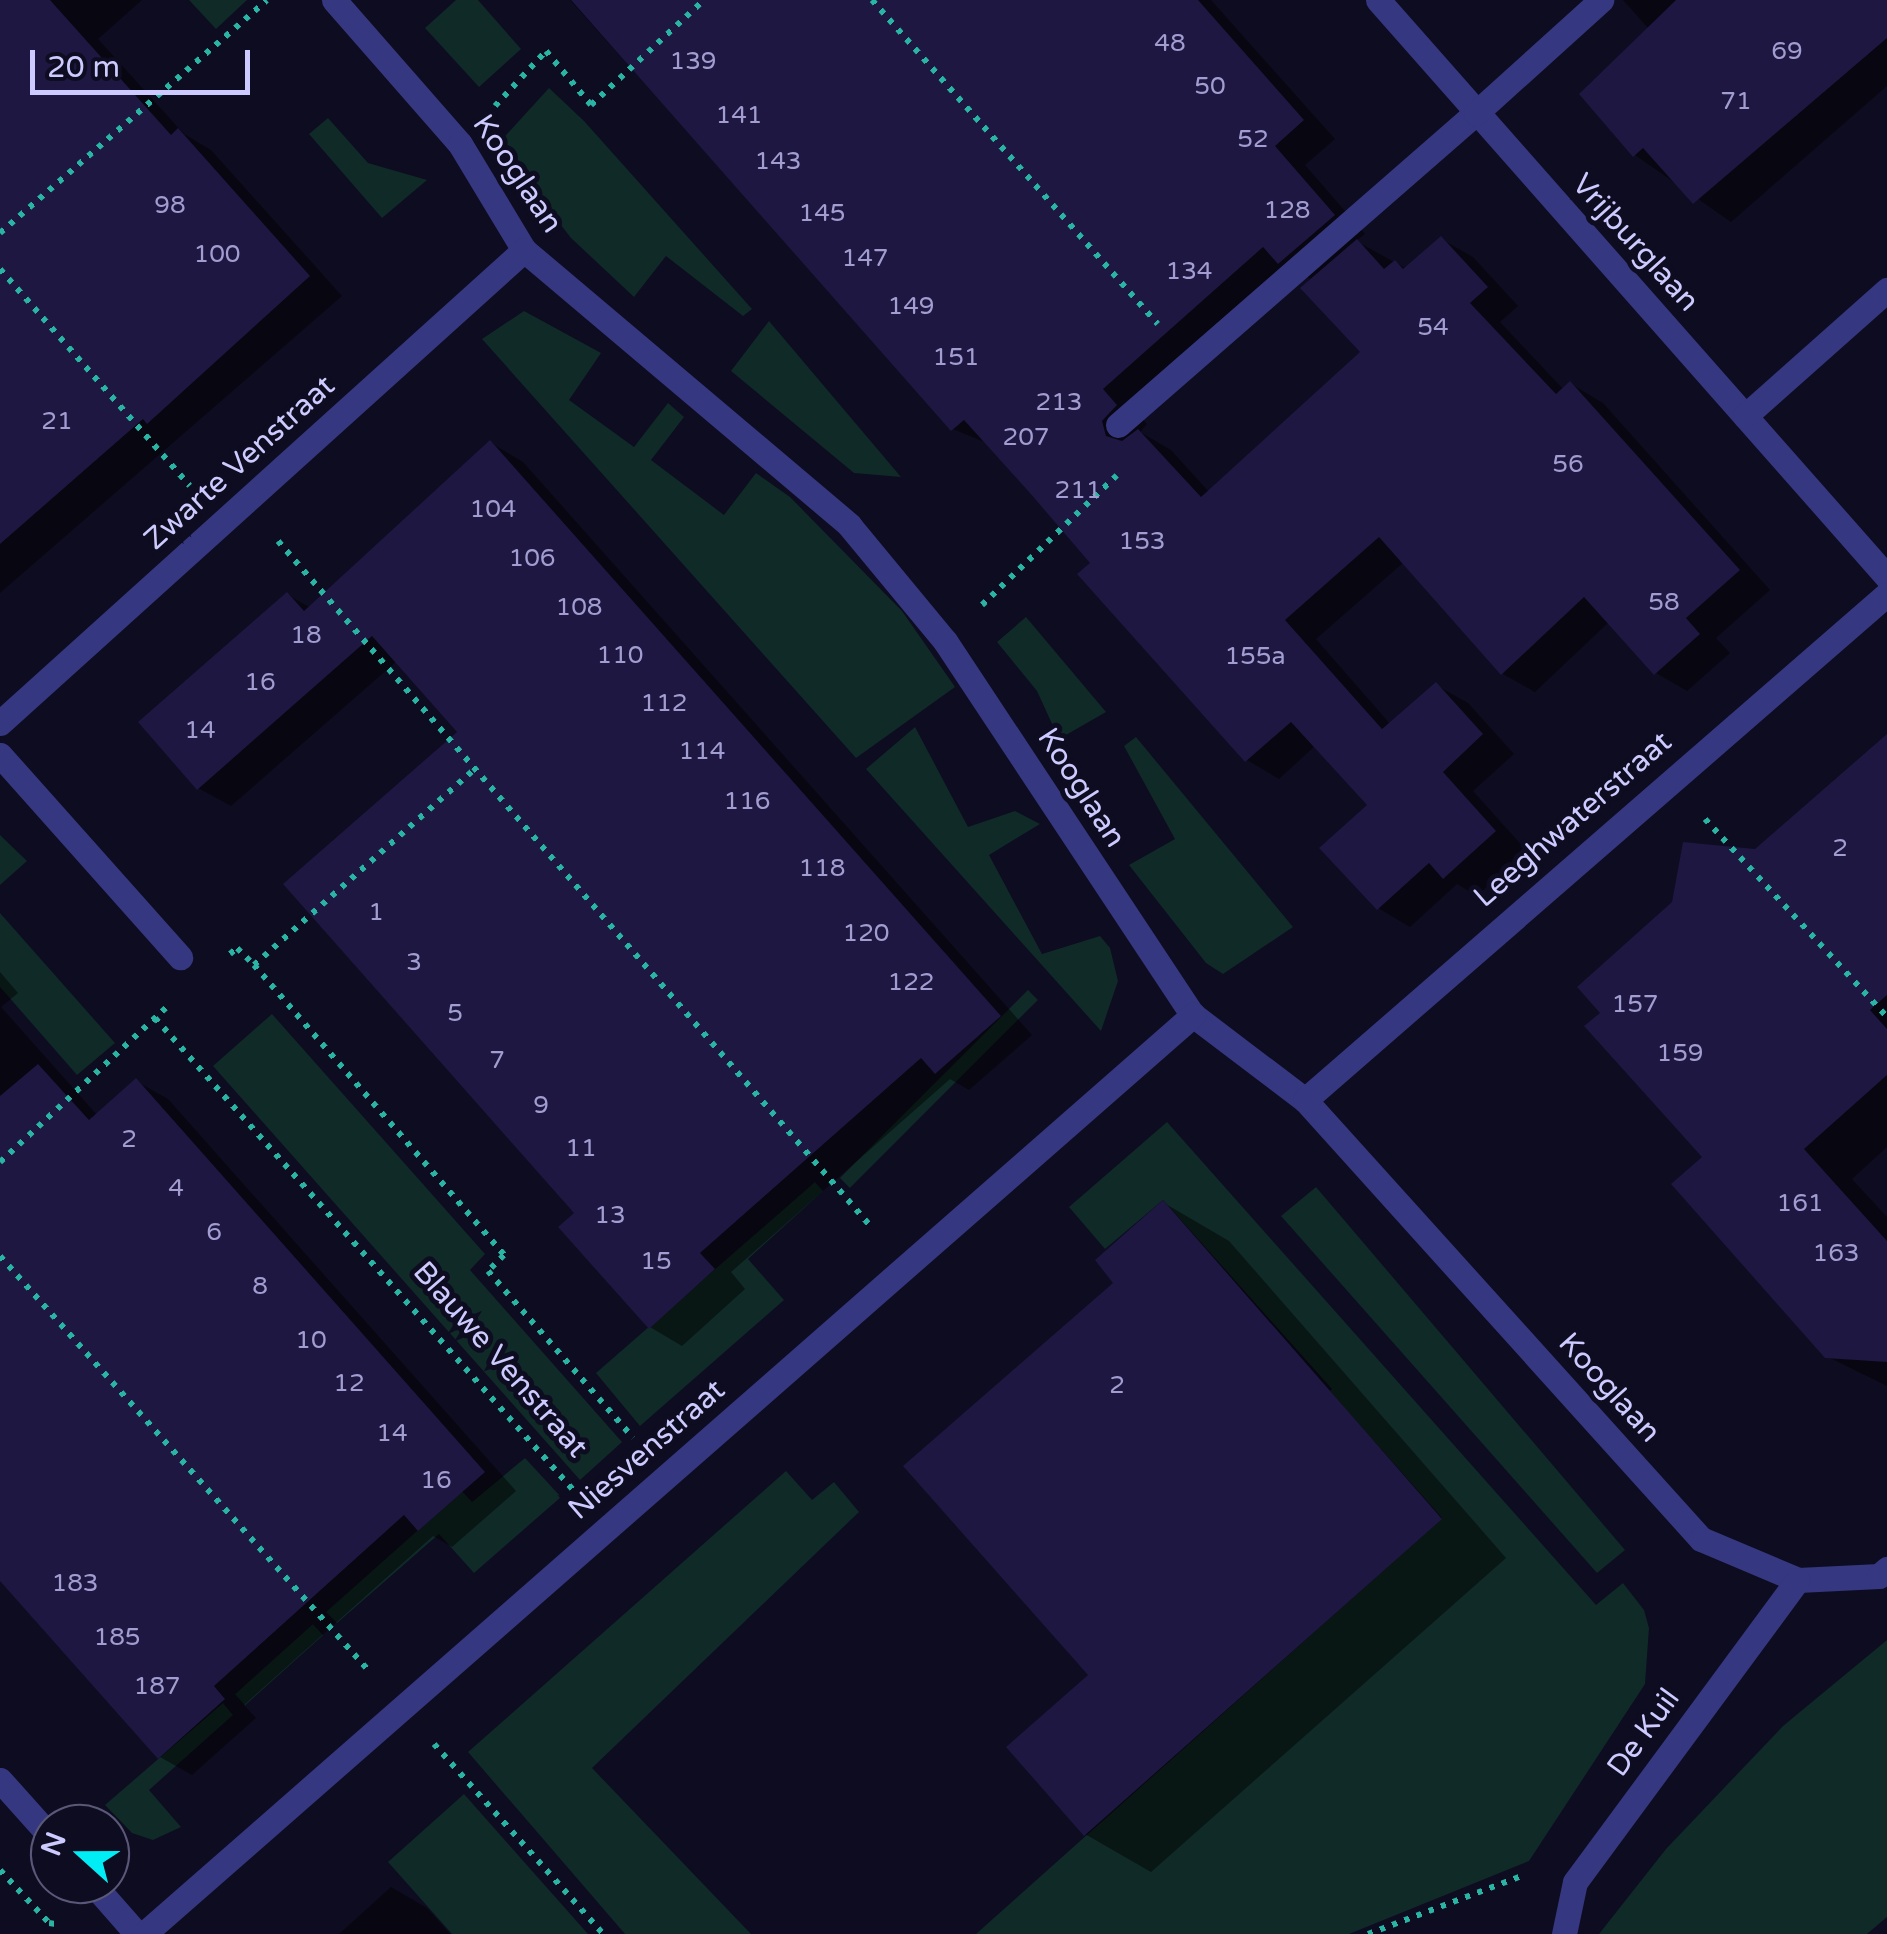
<!DOCTYPE html>
<html>
<head>
<meta charset="utf-8">
<style>
  body { margin:0 }
  #map { position:relative; width:1887px; height:1934px; overflow:hidden; background:#0e0c20; font-family:"Varela Round",sans-serif }
  div>[style] { position:absolute }
  [style*='--x'] { left:calc(var(--x)*1px); top:calc(var(--y)*1px); width:calc(var(--w)*1px); rotate:calc(var(--a)*1deg) }
  .green>* { inset:0; background:#0f2a27; transform-origin:0 0 }
  .shadow>* { inset:0; background:#0007 }
  .building>* { inset:0; background:#1d1741 }
  .path>* { height:6px; margin-top:-3px; transform-origin:0; background:repeating-linear-gradient(90deg,#29b4a3 0 5px,transparent 0 13px) }
  .lane>* { height:25px; margin:-12.5px; padding:0 12.5px; transform-origin:12.5px; border-radius:12.5px; background:#353780 }
  .street>* { height:25px; margin:-12.5px; padding:0 12.5px; transform-origin:12.5px; border-radius:12.5px; background:#353780 }
  span { translate:-50% -50%; white-space:nowrap; text-align:center; line-height:1.15; -webkit-text-stroke:10px #0e0c20; paint-order:stroke }
  .number-label { font-size:25px; color:#a19dd0 }
  .number-label span { -webkit-text-stroke-width:0 }
  .street-label { font-size:30px; color:#cdcaff }
  .north { position:absolute; left:30px; top:1804px; width:100px; height:100px; box-sizing:border-box; background:#0e0c20; border:2px solid #5a5879; border-radius:50%; rotate:291deg; font-size:28px; font-weight:700; line-height:40px; text-align:center; color:#cdcaff }
  .north::after { content:''; display:block; margin:auto; width:35px; height:45px; background:#00edf5; clip-path:polygon(50% 0,100% 100%,50% 72%,0 100%) }
  .scale { position:absolute; left:30px; top:50px; width:220px; height:45px; box-sizing:border-box; border:5px solid #cdcaff; border-top:0; padding-left:12px; font-size:30px; line-height:35px; white-space:nowrap; color:#cdcaff; -webkit-text-stroke:8px #0e0c20; paint-order:stroke }
</style>
</head>
<body>
<div id="map">
  <div class="green">
    <div style="clip-path:polygon(189px 0,247px 0,216px 29px)"></div>
    <div style="clip-path:polygon(456px 0,478px 0,521px 49px,479px 87px,425px 28px)"></div>
    <div style="clip-path:polygon(549px 88px,584px 121px,752px 309px,743px 316px,666px 256px,634px 297px,571px 238px,498px 144px)"></div>
    <div style="clip-path:polygon(328px 118px,368px 163px,427px 180px,382px 218px,309px 134px)"></div>
    <div style="clip-path:polygon(524px 311px,601px 353px,569px 400px,634px 447px,668px 403px,684px 417px,651px 460px,724px 515px,756px 473px,790px 497px,902px 611px,955px 687px,856px 758px,482px 339px)"></div>
    <div style="clip-path:polygon(769px 321px,901px 477px,854px 473px,731px 371px)"></div>
    <div style="clip-path:polygon(1026px 617px,1106px 712px,1059px 739px,1037px 691px,997px 642px)"></div>
    <div style="clip-path:polygon(915px 727px,968px 827px,1015px 811px,1040px 824px,989px 855px,1042px 954px,1100px 936px,1110px 948px,1118px 981px,1101px 1031px,866px 769px)"></div>
    <div style="clip-path:polygon(1136px 737px,1293px 927px,1223px 974px,1206px 963px,1129px 865px,1175px 839px,1124px 746px)"></div>
    <div style="clip-path:polygon(0 835px,27px 861px,0 885px)"></div>
    <div style="clip-path:polygon(0 913px,115px 1043px,77px 1075px,0 987px)"></div>
    <div style="left:1028px;top:990px;width:14px;height:266px;rotate:45deg"></div>
    <div style="clip-path:polygon(272px 1014px,485px 1254px,470px 1270px,622px 1442px,580px 1480px,213px 1066px)"></div>
    <div style="clip-path:polygon(1167px 1122px,1596px 1605px,1623px 1583px,1644px 1610px,1649px 1628px,1645px 1684px,1529px 1861px,1349px 1934px,976px 1934px,1442px 1518px,1381px 1449px,1309px 1411px,1332px 1389px,1163px 1200px,1105px 1249px,1069px 1207px)"></div>
    <div style="clip-path:polygon(815px 1182px,823px 1191px,748px 1259px,784px 1300px,640px 1426px,596px 1373px)"></div>
    <div style="clip-path:polygon(1316px 1187px,1625px 1550px,1597px 1573px,1281px 1216px)"></div>
    <div style="clip-path:polygon(525px 1458px,561px 1497px,474px 1573px,439px 1534px,337px 1623px,326px 1612px,462px 1491px,472px 1502px)"></div>
    <div style="clip-path:polygon(786px 1471px,812px 1500px,834px 1482px,859px 1512px,592px 1768px,751px 1934px,625px 1934px,468px 1752px)"></div>
    <div style="left:313px;top:1624px;width:15px;height:105px;rotate:48deg"></div>
    <div style="clip-path:polygon(1887px 1640px,1887px 1917px,1867px 1934px,1599px 1934px,1666px 1849px,1783px 1726px)"></div>
    <div style="clip-path:polygon(223px 1703px,233px 1715px,149px 1790px,181px 1827px,153px 1840px,132px 1833px,105px 1805px)"></div>
    <div style="clip-path:polygon(464px 1794px,588px 1934px,452px 1934px,388px 1862px)"></div>
  </div>
  <div class="shadow">
    <div style="clip-path:polygon(0 0,142px 0,98px 39px,184px 134px,211px 150px,342px 296px,0 593px,0 611px)"></div>
    <div style="clip-path:polygon(evenodd,570px 0,1211px 0,1335px 139px,1305px 165px,1365px 234px,1356px 241px,1407px 269px,1441px 239px,1473px 257px,1518px 306px,1500px 322px,1564px 390px,1571px 384px,1603px 403px,1770px 590px,1716px 638px,1730px 653px,1687px 691px,1656px 673px,1610px 621px,1535px 692px,1503px 674px,1404px 562px,1316px 639px,1391px 725px,1436px 685px,1468px 703px,1514px 754px,1473px 791px,1526px 850px,1477px 896px,1457px 884px,1410px 927px,1378px 908px,1371px 805px,1316px 745px,1279px 779px,1247px 760px,1094px 563px,989px 444px,953px 429px,570px 0,1292px 268px,1313px 280px,1363px 352px,1210px 493px,1171px 450px,1140px 432px,1147px 424px,1133px 409px,1292px 268px)"></div>
    <div style="clip-path:polygon(1623px 0,1887px 0,1887px 86px,1731px 222px,1635px 155px,1648px 28px)"></div>
    <div style="clip-path:polygon(491px 443px,523px 462px,1032px 1035px,969px 1090px,950px 1079px,731px 1272px,745px 1289px,682px 1346px,650px 1327px,578px 1213px,461px 732px,397px 661px,231px 806px,198px 788px,288px 595px,311px 608px)"></div>
    <div style="clip-path:polygon(1887px 736px,1887px 1147px,1852px 1179px,1887px 1217px,1887px 1386px,1826px 1356px,1705px 1157px,1756px 852px)"></div>
    <div style="clip-path:polygon(0 972px,18px 993px,1px 1007px,98px 1116px,136px 1081px,168px 1099px,516px 1491px,452px 1547px,433px 1536px,244px 1705px,256px 1718px,192px 1775px,160px 1757px,0 1577px)"></div>
    <div style="clip-path:polygon(1164px 1203px,1229px 1241px,1506px 1558px,1151px 1872px,1085px 1834px,1117px 1284px)"></div>
    <div style="clip-path:polygon(391px 1887px,427px 1908px,450px 1934px,339px 1934px)"></div>
  </div>
  <div class="building">
    <div style="clip-path:polygon(0 0,50px 0,171px 135px,178px 128px,310px 276px,147px 424px,143px 419px,0 544px)"></div>
    <div style="clip-path:polygon(571px 0,1198px 0,1304px 120px,1275px 146px,1335px 215px,1278px 264px,1263px 247px,1103px 389px,1117px 405px,1102px 421px,1106px 436px,1122px 441px,1138px 429px,1201px 497px,1360px 352px,1300px 288px,1357px 239px,1384px 269px,1395px 260px,1403px 269px,1441px 236px,1488px 287px,1470px 303px,1556px 394px,1570px 381px,1740px 570px,1686px 618px,1700px 634px,1654px 675px,1584px 597px,1501px 675px,1379px 537px,1285px 620px,1382px 729px,1436px 682px,1483px 734px,1443px 772px,1496px 831px,1443px 879px,1429px 863px,1377px 910px,1319px 848px,1367px 805px,1291px 722px,1245px 762px,1077px 574px,1090px 563px,1030px 493px,964px 420px,951px 431px)"></div>
    <div style="clip-path:polygon(1676px 0,1887px 0,1887px 38px,1693px 204px,1643px 148px,1633px 157px,1579px 94px)"></div>
    <div style="clip-path:polygon(490px 440px,1001px 1016px,935px 1074px,921px 1058px,700px 1253px,715px 1269px,649px 1329px,558px 1227px,574px 1213px,283px 884px,457px 732px,372px 636px,197px 790px,138px 722px,287px 592px,304px 611px)"></div>
    <div style="clip-path:polygon(1887px 734px,1887px 995px,1870px 1010px,1887px 1029px,1887px 1075px,1804px 1149px,1887px 1241px,1887px 1362px,1825px 1358px,1671px 1184px,1702px 1157px,1584px 1026px,1600px 1013px,1577px 987px,1672px 902px,1683px 842px,1755px 849px)"></div>
    <div style="clip-path:polygon(38px 1064px,89px 1120px,136px 1078px,485px 1472px,418px 1531px,404px 1515px,214px 1686px,225px 1699px,158px 1759px,0 1581px,0 1096px)"></div>
    <div style="clip-path:polygon(1163px 1200px,1442px 1519px,1084px 1836px,1006px 1747px,1088px 1675px,903px 1466px,1113px 1283px,1095px 1260px)"></div>
  </div>
  <div class="path">
    <div style="--x:872;--y:0;--w:432;--a:48.6"></div>
    <div style="--x:495;--y:106;--w:75;--a:-47.2"></div>
    <div style="--x:546;--y:51;--w:70;--a:50.2"></div>
    <div style="--x:591;--y:105;--w:154;--a:-42.9"></div>
    <div style="--x:0;--y:233;--w:354;--a:-41.1"></div>
    <div style="--x:0;--y:269;--w:288;--a:48.8"></div>
    <div style="--x:278;--y:541;--w:908;--a:49.15"></div>
    <div style="--x:982;--y:605;--w:187;--a:-43.9"></div>
    <div style="--x:1705;--y:819;--w:269;--a:47.4"></div>
    <div style="--x:230;--y:954;--w:9;--a:-41"></div>
    <div style="--x:237;--y:948;--w:24;--a:45"></div>
    <div style="--x:254;--y:965;--w:297;--a:-41.6"></div>
    <div style="--x:254;--y:965;--w:383;--a:49.2"></div>
    <div style="--x:504;--y:1255;--w:23;--a:135"></div>
    <div style="--x:488;--y:1271;--w:221;--a:49"></div>
    <div style="--x:155;--y:1018;--w:632;--a:48.46"></div>
    <div style="--x:0;--y:1162;--w:229;--a:-42.9"></div>
    <div style="--x:0;--y:1256;--w:555;--a:48.36"></div>
    <div style="--x:434;--y:1744;--w:254;--a:48.3"></div>
    <div style="--x:0;--y:1870;--w:72;--a:47.2"></div>
    <div style="--x:49;--y:1923;--w:12;--a:9"></div>
    <div style="--x:1368;--y:1934;--w:167;--a:-20.7"></div>
  </div>
  <div class="lane">
    <div style="--x:1118;--y:425;--w:475;--a:-41.1"></div>
  </div>
  <div class="street">
    <div style="--x:334;--y:0;--w:191;--a:48.8"></div>
    <div style="--x:460;--y:144;--w:124;--a:58.9"></div>
    <div style="--x:524;--y:250;--w:426;--a:40.2"></div>
    <div style="--x:849;--y:525;--w:151;--a:50.4"></div>
    <div style="--x:945;--y:641;--w:449;--a:56.5"></div>
    <div style="--x:1193;--y:1015;--w:141;--a:37.2"></div>
    <div style="--x:1305;--y:1100;--w:591;--a:47.95"></div>
    <div style="--x:1701;--y:1539;--w:105;--a:22.9"></div>
    <div style="--x:1798;--y:1580;--w:81;--a:-2.8"></div>
    <div style="--x:1879;--y:1576;--w:11;--a:-41"></div>
    <div style="--x:1378;--y:0;--w:769;--a:48.58"></div>
    <div style="--x:1476;--y:113;--w:169;--a:-42.1"></div>
    <div style="--x:1745;--y:416;--w:190;--a:-41.6"></div>
    <div style="--x:0;--y:723;--w:706;--a:-42.07"></div>
    <div style="--x:0;--y:755;--w:271;--a:48.3"></div>
    <div style="--x:1305;--y:1100;--w:771;--a:-41"></div>
    <div style="--x:0;--y:1780;--w:75;--a:48.2"></div>
    <div style="--x:93;--y:1884;--w:67;--a:48.7"></div>
    <div style="--x:144;--y:1934;--w:1395;--a:-41.22"></div>
    <div style="--x:1564;--y:1934;--w:53;--a:-78.1"></div>
    <div style="--x:1575;--y:1882;--w:375;--a:-53.6"></div>
  </div>
  <div class="number-label">
    <span style="left:1170px;top:43px">48</span>
    <span style="left:1787px;top:51px">69</span>
    <span style="left:693px;top:61px">139</span>
    <span style="left:1210px;top:86px">50</span>
    <span style="left:1736px;top:101px">71</span>
    <span style="left:739px;top:115px">141</span>
    <span style="left:1253px;top:139px">52</span>
    <span style="left:778px;top:161px">143</span>
    <span style="left:170px;top:205px">98</span>
    <span style="left:1287px;top:210px">128</span>
    <span style="left:822px;top:213px">145</span>
    <span style="left:217px;top:254px">100</span>
    <span style="left:865px;top:258px">147</span>
    <span style="left:1189px;top:271px">134</span>
    <span style="left:911px;top:306px">149</span>
    <span style="left:1433px;top:327px">54</span>
    <span style="left:956px;top:357px">151</span>
    <span style="left:1059px;top:402px">213</span>
    <span style="left:57px;top:421px">21</span>
    <span style="left:1026px;top:437px">207</span>
    <span style="left:1568px;top:464px">56</span>
    <span style="left:1078px;top:490px">211</span>
    <span style="left:493px;top:509px">104</span>
    <span style="left:1142px;top:541px">153</span>
    <span style="left:532px;top:558px">106</span>
    <span style="left:1664px;top:602px">58</span>
    <span style="left:579px;top:607px">108</span>
    <span style="left:306px;top:635px">18</span>
    <span style="left:620px;top:655px">110</span>
    <span style="left:1255px;top:656px">155a</span>
    <span style="left:260px;top:682px">16</span>
    <span style="left:664px;top:703px">112</span>
    <span style="left:200px;top:730px">14</span>
    <span style="left:702px;top:751px">114</span>
    <span style="left:747px;top:801px">116</span>
    <span style="left:1840px;top:848px">2</span>
    <span style="left:822px;top:868px">118</span>
    <span style="left:376px;top:912px">1</span>
    <span style="left:866px;top:933px">120</span>
    <span style="left:414px;top:962px">3</span>
    <span style="left:911px;top:982px">122</span>
    <span style="left:1635px;top:1004px">157</span>
    <span style="left:455px;top:1013px">5</span>
    <span style="left:1680px;top:1053px">159</span>
    <span style="left:497px;top:1060px">7</span>
    <span style="left:541px;top:1105px">9</span>
    <span style="left:129px;top:1139px">2</span>
    <span style="left:581px;top:1148px">11</span>
    <span style="left:176px;top:1188px">4</span>
    <span style="left:1800px;top:1203px">161</span>
    <span style="left:610px;top:1215px">13</span>
    <span style="left:214px;top:1232px">6</span>
    <span style="left:1836px;top:1253px">163</span>
    <span style="left:656px;top:1261px">15</span>
    <span style="left:260px;top:1286px">8</span>
    <span style="left:311px;top:1340px">10</span>
    <span style="left:349px;top:1383px">12</span>
    <span style="left:1117px;top:1385px">2</span>
    <span style="left:392px;top:1433px">14</span>
    <span style="left:436px;top:1480px">16</span>
    <span style="left:75px;top:1583px">183</span>
    <span style="left:117px;top:1637px">185</span>
    <span style="left:157px;top:1686px">187</span>
  </div>
  <div class="street-label">
    <span style="left:517px;top:174px;rotate:56deg">Kooglaan</span>
    <span style="left:1635px;top:243px;rotate:48deg">Vrijburglaan</span>
    <span style="left:240px;top:463px;rotate:-42deg">Zwarte Venstraat</span>
    <span style="left:1081px;top:788px;rotate:57deg">Kooglaan</span>
    <span style="left:1573px;top:820px;rotate:-41deg">Leeghwaterstraat</span>
    <span style="left:500px;top:1360px;rotate:49deg">Blauwe Venstraat</span>
    <span style="left:1609px;top:1388px;rotate:48deg">Kooglaan</span>
    <span style="left:647px;top:1450px;rotate:-41deg">Niesvenstraat</span>
    <span style="left:1644px;top:1733px;rotate:-54deg">De Kuil</span>
  </div>
  <div class="north">N</div>
  <div class="scale">20 m</div>
</div>
</body>
</html>
